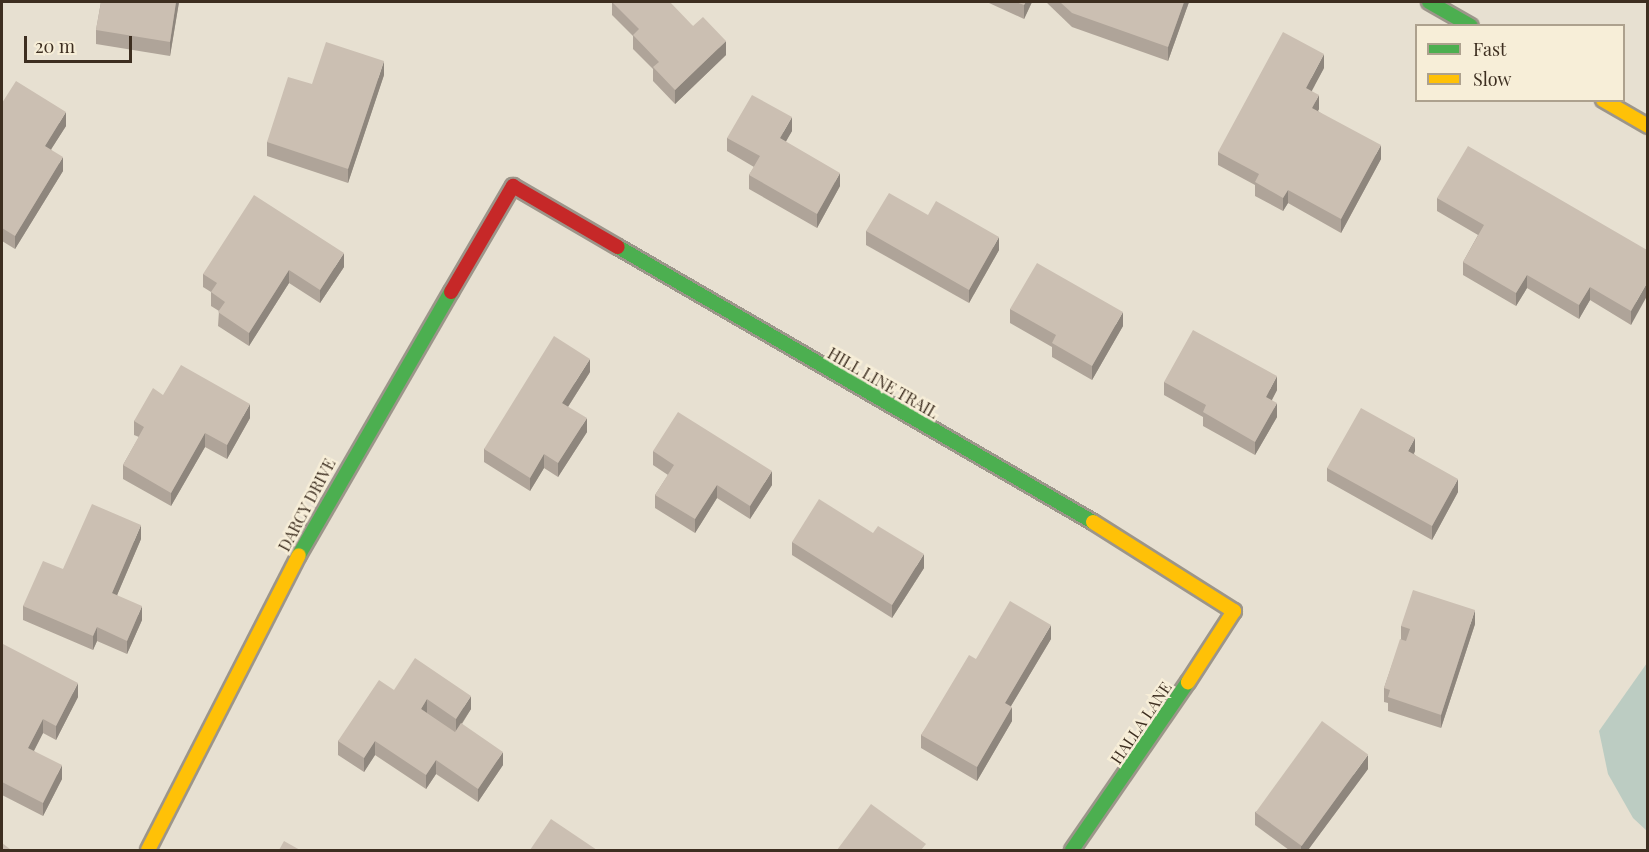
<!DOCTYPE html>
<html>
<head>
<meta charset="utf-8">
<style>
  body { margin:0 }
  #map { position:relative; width:1649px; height:852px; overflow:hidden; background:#e7e0d1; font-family:"Playfair Display",serif }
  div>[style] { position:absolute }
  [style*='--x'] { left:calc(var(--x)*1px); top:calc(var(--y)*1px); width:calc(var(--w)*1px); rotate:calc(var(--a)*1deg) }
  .water>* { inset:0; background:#bcccc2 }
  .roads { filter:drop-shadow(2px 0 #9c958a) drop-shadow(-2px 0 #9c958a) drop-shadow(0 2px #9c958a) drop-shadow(0 -2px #9c958a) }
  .fast>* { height:14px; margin:-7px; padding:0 7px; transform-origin:7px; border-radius:7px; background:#4caf50 }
  .slow>* { height:14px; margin:-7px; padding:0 7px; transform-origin:7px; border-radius:7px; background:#ffc107 }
  .jam>* { height:14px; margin:-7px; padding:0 7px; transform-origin:7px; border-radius:7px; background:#c62828 }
  .wall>* { inset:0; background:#afa499 }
  .shaded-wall>* { inset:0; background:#8e867d }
  .building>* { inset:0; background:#cbbfb2; transform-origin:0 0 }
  span { translate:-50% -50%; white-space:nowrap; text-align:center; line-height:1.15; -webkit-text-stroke:5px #f7eed8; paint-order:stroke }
  .street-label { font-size:16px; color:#3d2e20 }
  .frame { position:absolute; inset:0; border:3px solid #3d2e20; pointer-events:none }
  .legend { position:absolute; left:1415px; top:24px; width:210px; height:78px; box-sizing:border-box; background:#f7eed8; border:2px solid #ada18e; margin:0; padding:8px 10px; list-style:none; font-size:18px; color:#3d2e20 }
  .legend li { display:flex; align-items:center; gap:12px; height:30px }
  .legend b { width:30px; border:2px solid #ada18e }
  .scale { position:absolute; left:24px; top:36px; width:108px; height:27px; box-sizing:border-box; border:3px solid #3d2e20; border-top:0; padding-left:8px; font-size:18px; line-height:21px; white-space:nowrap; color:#3d2e20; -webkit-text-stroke:4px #f7eed8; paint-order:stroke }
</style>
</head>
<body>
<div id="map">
  <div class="water">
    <div style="clip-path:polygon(1647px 663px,1647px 831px,1633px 818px,1608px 774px,1599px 731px)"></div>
  </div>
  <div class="roads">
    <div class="fast">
      <div style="--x:1429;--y:2;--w:48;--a:29.7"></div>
      <div style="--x:618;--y:247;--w:549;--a:30.07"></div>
      <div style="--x:299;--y:555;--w:304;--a:-60"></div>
      <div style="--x:1072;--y:850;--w:204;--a:-55.4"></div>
    </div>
    <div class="slow">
      <div style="--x:1603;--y:100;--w:52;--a:30"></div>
      <div style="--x:1093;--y:522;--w:167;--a:32.3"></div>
      <div style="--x:1234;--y:611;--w:85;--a:122.9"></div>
      <div style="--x:148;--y:850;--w:331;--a:-62.9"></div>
    </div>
    <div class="jam">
      <div style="--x:451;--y:292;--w:123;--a:-59.7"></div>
      <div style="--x:513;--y:186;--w:121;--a:30.2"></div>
    </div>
  </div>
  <div class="wall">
    <div style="clip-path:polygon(101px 2px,179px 2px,170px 56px,96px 44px,96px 30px)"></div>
    <div style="clip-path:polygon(612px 2px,693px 26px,726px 55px,675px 104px,653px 81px,653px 69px,633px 49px,633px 36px,612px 15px)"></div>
    <div style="clip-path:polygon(989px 2px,1032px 2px,1024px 19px,989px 3px)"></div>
    <div style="clip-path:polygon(1046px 2px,1189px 2px,1168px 61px,1072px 27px)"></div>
    <div style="clip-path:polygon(1324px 68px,1311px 91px,1319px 109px,1318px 111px,1381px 159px,1341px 233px,1288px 203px,1283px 211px,1255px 196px,1255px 185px,1218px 165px,1218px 152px)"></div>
    <div style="clip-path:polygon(384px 75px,348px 183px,267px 156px,267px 142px)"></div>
    <div style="clip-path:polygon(2px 103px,66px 126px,51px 149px,63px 171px,15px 249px,2px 241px)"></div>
    <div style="clip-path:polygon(792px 131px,785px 142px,840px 186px,817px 228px,749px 189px,749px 175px,754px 167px,727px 151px,727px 138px)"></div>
    <div style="clip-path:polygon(1437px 198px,1647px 250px,1631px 325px,1590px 300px,1579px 319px,1527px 288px,1516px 306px,1463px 275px,1463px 262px,1478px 235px,1437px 211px)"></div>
    <div style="clip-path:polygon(928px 215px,999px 250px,969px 303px,866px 245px,866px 231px)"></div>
    <div style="clip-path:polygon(344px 267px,320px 303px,289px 283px,249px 346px,218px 326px,219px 311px,211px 306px,211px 292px,203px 287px,203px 274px)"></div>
    <div style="clip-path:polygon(1010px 309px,1123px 326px,1092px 380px,1052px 357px,1052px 347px,1010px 323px)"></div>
    <div style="clip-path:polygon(590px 372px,568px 407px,587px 432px,558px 477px,544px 468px,530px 491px,484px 462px,484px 449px)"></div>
    <div style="clip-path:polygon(1164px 382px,1277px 390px,1272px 400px,1277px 417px,1255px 455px,1203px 426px,1203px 417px,1164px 395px)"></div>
    <div style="clip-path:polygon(163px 395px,250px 418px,227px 459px,205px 447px,171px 506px,123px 479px,123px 465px,139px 437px,134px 435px,134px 421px)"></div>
    <div style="clip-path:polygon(653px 451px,772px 485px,750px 519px,717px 498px,695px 533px,655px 508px,655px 495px,668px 475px,653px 465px)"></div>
    <div style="clip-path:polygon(1415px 451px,1414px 454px,1458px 492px,1432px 540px,1327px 481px,1327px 468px)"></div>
    <div style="clip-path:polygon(141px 539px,117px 595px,142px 620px,127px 654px,97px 641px,93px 650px,23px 620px,23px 606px,63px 569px)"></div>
    <div style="clip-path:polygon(792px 542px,924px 568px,892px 618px,792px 555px)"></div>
    <div style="clip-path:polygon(1475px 624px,1441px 728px,1388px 711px,1388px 703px,1384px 702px,1384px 688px,1401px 639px,1401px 626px)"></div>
    <div style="clip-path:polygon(1051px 639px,1011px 706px,1012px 721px,977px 781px,921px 748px,921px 735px,976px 659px)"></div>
    <div style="clip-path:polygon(2px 647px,78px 697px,56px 740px,43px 733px,34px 751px,62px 779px,43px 816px,2px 795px)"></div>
    <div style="clip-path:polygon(394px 690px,471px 709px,462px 724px,503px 765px,478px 802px,436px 774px,426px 789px,375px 755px,364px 772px,338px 755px,338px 741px)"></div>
    <div style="clip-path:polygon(1368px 769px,1308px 850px,1289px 850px,1255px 825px,1255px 812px)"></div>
  </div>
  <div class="shaded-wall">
    <div style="clip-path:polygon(176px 2px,179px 2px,170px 56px,170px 42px)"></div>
    <div style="clip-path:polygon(1026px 2px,1032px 2px,1024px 19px,1024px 5px)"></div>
    <div style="clip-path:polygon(1184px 2px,1189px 2px,1168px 61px,1168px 47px)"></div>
    <div style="clip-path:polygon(726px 41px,726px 55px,675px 104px,675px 90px)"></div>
    <div style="clip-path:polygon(1324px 54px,1324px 68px,1306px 102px,1306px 88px)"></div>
    <div style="clip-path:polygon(384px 61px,384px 75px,348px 183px,348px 169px)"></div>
    <div style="clip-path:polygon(1319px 95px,1319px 109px,1312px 122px,1312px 108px)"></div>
    <div style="clip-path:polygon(66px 112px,66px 126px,45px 159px,45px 146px)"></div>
    <div style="clip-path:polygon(792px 117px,792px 131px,780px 152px,780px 138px)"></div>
    <div style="clip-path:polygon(1381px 145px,1381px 159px,1341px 233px,1341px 219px)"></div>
    <div style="clip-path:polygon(63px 157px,63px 171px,15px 249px,15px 236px)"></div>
    <div style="clip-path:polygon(840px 173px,840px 186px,817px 228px,817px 214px)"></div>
    <div style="clip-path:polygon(1288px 190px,1288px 203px,1283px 211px,1283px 198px)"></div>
    <div style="clip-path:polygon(999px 237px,999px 250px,969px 303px,969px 290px)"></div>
    <div style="clip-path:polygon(344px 253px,344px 267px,320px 303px,320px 290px)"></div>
    <div style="clip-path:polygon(289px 270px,289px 283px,249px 346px,249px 333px)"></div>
    <div style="clip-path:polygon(1527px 275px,1527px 288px,1516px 306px,1516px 293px)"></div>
    <div style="clip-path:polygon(1647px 283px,1647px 296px,1631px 325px,1631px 311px)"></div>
    <div style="clip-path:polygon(1590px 287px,1590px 300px,1579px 319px,1579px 305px)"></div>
    <div style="clip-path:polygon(1123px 312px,1123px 326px,1092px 380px,1092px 366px)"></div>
    <div style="clip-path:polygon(590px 359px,590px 372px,562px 416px,562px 403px)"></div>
    <div style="clip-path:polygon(1277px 376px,1277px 390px,1266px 411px,1266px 397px)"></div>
    <div style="clip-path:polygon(1277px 403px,1277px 417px,1255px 455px,1255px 442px)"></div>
    <div style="clip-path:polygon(250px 404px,250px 418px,227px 459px,227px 445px)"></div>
    <div style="clip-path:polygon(587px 418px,587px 432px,558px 477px,558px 463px)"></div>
    <div style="clip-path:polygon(205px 433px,205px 447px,171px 506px,171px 493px)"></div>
    <div style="clip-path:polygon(1415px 438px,1415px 451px,1408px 464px,1408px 451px)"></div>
    <div style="clip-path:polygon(544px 454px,544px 468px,530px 491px,530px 478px)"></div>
    <div style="clip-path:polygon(772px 471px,772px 485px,750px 519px,750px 506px)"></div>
    <div style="clip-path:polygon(1458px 479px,1458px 492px,1432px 540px,1432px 526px)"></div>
    <div style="clip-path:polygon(717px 485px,717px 498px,695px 533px,695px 519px)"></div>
    <div style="clip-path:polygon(141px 525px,141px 539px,112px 607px,112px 593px)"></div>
    <div style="clip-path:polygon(924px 554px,924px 568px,892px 618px,892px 605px)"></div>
    <div style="clip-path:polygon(142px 606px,142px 620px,127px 654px,127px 641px)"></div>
    <div style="clip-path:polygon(1475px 610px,1475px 624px,1441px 728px,1441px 715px)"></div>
    <div style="clip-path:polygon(1051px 625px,1051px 639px,1005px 716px,1005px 703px)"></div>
    <div style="clip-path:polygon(97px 627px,97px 641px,93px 650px,93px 636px)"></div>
    <div style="clip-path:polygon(78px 683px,78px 697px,56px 740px,56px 726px)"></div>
    <div style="clip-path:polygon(471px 696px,471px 709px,456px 732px,456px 719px)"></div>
    <div style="clip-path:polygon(427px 699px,427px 713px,421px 709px)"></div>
    <div style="clip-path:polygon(1012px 707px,1012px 721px,977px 781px,977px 767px)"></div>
    <div style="clip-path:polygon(43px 719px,43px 733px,28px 762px,28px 748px)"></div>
    <div style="clip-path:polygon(375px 741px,375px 755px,364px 772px,364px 758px)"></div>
    <div style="clip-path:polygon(503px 752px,503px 765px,478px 802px,478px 789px)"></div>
    <div style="clip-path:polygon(1368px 755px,1368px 769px,1308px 850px,1301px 850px,1301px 846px)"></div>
    <div style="clip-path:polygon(436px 760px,436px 774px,426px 789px,426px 775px)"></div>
    <div style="clip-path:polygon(62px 765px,62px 779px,43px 816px,43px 803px)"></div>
  </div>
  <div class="building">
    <div style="clip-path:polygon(101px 2px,176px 2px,170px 42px,96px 30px)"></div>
    <div style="clip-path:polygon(612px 2px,670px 2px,693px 26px,703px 17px,726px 41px,675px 90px,653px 67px,659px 62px,633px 35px,639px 29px)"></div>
    <div style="clip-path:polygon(1016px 2px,1026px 2px,1024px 5px)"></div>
    <div style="clip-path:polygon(1060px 2px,1184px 2px,1168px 47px,1072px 13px)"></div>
    <div style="clip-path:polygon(1283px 32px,1324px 54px,1306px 88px,1319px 95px,1312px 108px,1381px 145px,1341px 219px,1288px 190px,1283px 198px,1255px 182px,1259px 174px,1218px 152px)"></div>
    <div style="clip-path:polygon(326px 42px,384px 61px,348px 169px,267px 142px,288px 77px,312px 84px)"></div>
    <div style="clip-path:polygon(16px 81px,66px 112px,45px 146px,63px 157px,15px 236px,2px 228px,2px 103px)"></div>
    <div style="clip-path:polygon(752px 95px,792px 117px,780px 138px,840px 173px,817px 214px,749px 175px,760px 156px,727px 138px)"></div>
    <div style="clip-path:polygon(1468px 146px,1647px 250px,1647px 283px,1631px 311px,1590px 287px,1579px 305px,1527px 275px,1516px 293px,1463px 262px,1484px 225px,1437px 198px)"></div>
    <div style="clip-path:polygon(889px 193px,928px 215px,936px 201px,999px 237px,969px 290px,866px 231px)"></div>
    <div style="clip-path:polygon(254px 195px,344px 253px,320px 290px,289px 270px,249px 333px,218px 312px,225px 302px,211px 292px,217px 283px,203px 274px)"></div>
    <div style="clip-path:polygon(1037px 263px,1123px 312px,1092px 366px,1052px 343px,1056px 335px,1010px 309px)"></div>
    <div style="clip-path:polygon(1193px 330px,1277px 376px,1266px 397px,1277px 403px,1255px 442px,1203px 412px,1206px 405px,1164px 382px)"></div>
    <div style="clip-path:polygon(554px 336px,590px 359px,562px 403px,587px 418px,558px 463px,544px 454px,530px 478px,484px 449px)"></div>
    <div style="clip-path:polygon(181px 365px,250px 404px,227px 445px,205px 433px,171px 493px,123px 465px,144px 427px,134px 421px,153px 388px,163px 395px)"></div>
    <div style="clip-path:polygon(1361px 408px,1415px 438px,1408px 451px,1458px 479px,1432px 526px,1327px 468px)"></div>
    <div style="clip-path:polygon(678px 412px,772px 471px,750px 506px,717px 485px,695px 519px,655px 495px,674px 465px,653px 451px)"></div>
    <div style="clip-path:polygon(819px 499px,873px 533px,878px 526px,924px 554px,892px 605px,792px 542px)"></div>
    <div style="clip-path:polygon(92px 504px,141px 525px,112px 593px,142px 606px,127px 641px,97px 627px,93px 636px,23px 606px,43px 561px,63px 569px)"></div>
    <div style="clip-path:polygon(1413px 590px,1475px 610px,1441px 715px,1388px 697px,1390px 690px,1384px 688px,1400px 639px,1406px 641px,1410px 629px,1401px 626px)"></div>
    <div style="clip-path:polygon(1010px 601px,1051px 625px,1005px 703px,1012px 707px,977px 767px,921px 735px,969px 655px,976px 659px)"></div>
    <div style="clip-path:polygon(3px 644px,78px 683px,56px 726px,43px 719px,28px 748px,62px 765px,43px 803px,2px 782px,2px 647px)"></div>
    <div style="clip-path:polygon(415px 658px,471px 696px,456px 719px,427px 699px,421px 709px,455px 732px,461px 723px,503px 752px,478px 789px,436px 760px,426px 775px,375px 741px,364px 758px,338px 741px,379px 680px,394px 690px)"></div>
    <div style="left:1322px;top:721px;width:57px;height:113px;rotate:36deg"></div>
    <div style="clip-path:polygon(871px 804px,926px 844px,921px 850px,837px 850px)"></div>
    <div style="clip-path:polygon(551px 819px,597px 850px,530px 850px)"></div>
    <div style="clip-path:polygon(284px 841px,300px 850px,279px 850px)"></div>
    <div style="clip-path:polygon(2px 843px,10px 849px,9px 850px,2px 850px)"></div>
  </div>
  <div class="street-label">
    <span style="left:883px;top:383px;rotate:30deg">HILL LINE TRAIL</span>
    <span style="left:307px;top:505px;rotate:-62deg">DARCY DRIVE</span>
    <span style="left:1141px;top:723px;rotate:-56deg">HALLA LANE</span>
  </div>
  <div class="frame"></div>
  <ul class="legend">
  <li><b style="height:8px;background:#4caf50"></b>Fast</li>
  <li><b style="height:8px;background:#ffc107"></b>Slow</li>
  </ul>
  <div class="scale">20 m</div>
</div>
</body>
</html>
